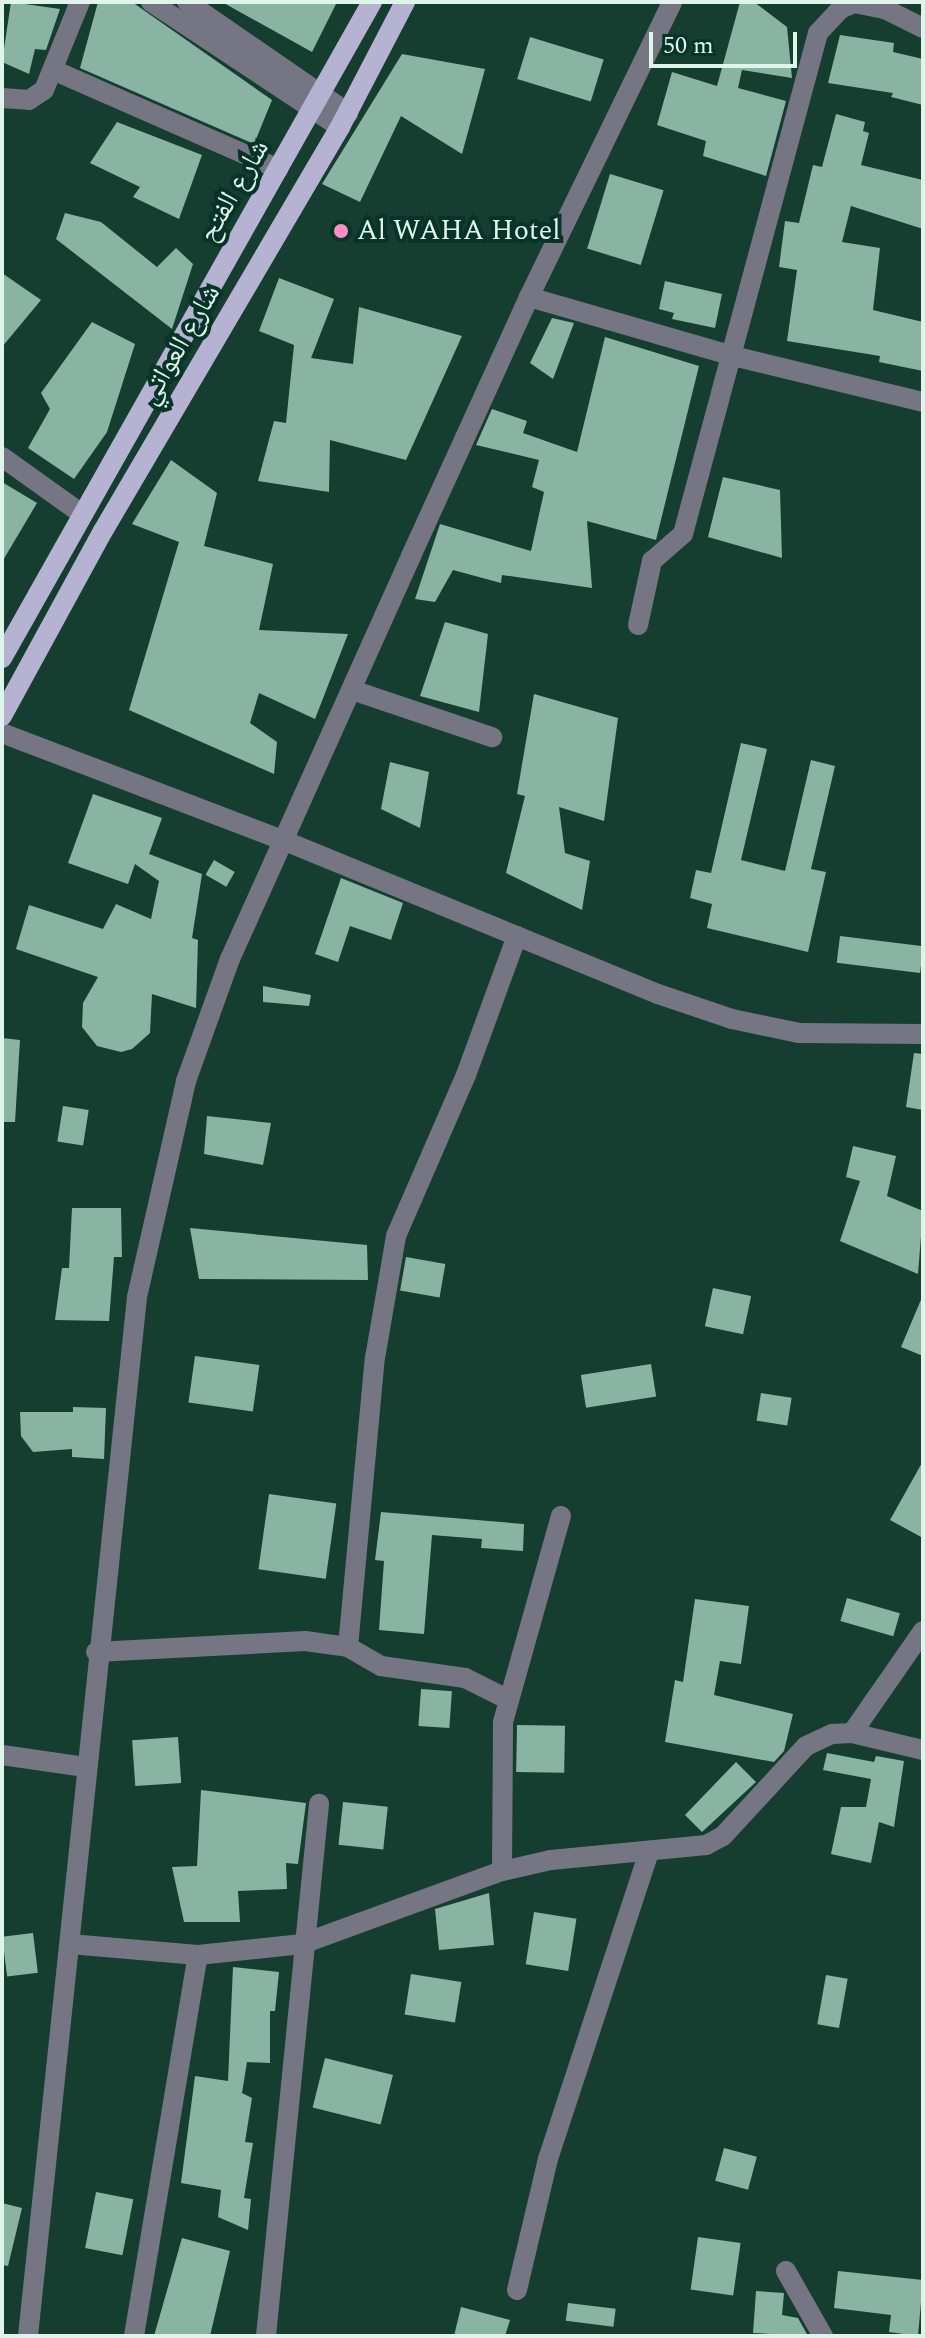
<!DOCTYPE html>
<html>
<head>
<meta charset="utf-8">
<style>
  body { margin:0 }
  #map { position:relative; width:925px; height:2338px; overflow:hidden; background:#153e31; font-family:Spectral,"Noto Naskh Arabic",serif }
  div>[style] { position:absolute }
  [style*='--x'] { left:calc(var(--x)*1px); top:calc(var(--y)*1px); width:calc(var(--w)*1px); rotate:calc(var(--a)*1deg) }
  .building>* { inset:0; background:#89b4a3; transform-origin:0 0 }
  .minor>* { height:20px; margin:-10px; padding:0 10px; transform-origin:10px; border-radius:10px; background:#767584 }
  .major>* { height:20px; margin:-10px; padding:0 10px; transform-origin:10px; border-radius:10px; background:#b6b3d2 }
  .dots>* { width:22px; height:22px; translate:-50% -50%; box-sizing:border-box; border:4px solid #083327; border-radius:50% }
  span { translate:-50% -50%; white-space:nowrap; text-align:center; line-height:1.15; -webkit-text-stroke:8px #083327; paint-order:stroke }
  .street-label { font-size:28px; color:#dff5ec }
  .poi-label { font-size:28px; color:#dff5ec }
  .left { translate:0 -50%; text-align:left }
  .frame { position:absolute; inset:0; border:4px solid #dff5ec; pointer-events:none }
  .scale { position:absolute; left:649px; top:32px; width:148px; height:36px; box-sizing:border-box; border:4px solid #dff5ec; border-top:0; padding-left:10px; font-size:24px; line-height:28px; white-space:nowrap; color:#dff5ec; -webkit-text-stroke:6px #083327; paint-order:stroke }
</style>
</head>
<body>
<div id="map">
  <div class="building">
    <div style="clip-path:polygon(11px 2px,60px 9px,46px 50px,35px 49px,29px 74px,2px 62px)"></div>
    <div style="clip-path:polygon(98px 2px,132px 2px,272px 100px,254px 144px,80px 68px)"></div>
    <div style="clip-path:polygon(222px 2px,337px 2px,312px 52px)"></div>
    <div style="clip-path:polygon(740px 2px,754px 2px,787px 27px,792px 78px,742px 70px,738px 88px,786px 101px,766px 176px,703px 156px,706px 141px,657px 125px,672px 72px,717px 86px)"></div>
    <div style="clip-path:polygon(840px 35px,894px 43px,893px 52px,923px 59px,923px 105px,891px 97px,893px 93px,828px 83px)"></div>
    <div style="left:530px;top:37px;width:77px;height:44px;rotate:17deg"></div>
    <div style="clip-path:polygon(402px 54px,485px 69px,462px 154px,401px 116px,360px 202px,322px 184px)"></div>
    <div style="clip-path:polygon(836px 114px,865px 122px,863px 131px,869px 133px,861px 165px,923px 180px,923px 229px,851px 206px,842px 242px,880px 248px,873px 310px,923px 322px,923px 371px,879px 362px,880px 356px,787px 341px,797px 270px,779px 267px,785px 221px,799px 223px,813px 165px,822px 167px)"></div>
    <div style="clip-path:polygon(117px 122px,202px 155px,179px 219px,133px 197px,140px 187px,90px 163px)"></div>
    <div style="left:610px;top:174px;width:56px;height:78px;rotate:17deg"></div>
    <div style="clip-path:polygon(65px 213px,101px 222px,157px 267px,176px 248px,193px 264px,172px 329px,56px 239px)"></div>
    <div style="clip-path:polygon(2px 273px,41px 300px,2px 347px)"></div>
    <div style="clip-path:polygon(279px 278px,334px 299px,311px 358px,353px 364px,359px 307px,462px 336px,406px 460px,330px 440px,329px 492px,258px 481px,274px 421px,286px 423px,294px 345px,259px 331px)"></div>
    <div style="clip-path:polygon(665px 281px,722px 294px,715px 328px,672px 319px,674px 313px,659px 309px)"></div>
    <div style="clip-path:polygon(552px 318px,574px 323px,553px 379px,530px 363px)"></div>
    <div style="clip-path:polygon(92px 322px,135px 344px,107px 432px,74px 479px,28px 448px,50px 409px,41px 393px)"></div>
    <div style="clip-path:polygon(605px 337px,699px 366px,656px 540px,587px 521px,592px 588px,502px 575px,501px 583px,453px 570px,435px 602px,415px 599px,440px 524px,531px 551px,544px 492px,532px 487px,539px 460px,476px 445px,492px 409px,527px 421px,523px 433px,577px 452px)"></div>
    <div style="clip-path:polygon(171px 460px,217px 493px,204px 546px,273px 564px,259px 630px,348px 634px,315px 719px,259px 693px,250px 723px,277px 742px,274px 774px,129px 710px,179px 542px,132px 524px)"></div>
    <div style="clip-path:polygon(723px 477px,780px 490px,782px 558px,708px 537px)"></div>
    <div style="clip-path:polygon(2px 482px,37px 503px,2px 562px)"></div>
    <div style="clip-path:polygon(445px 622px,488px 634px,479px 712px,420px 696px)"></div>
    <div style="clip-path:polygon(534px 694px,618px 718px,604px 821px,559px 807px,565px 853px,590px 861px,582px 910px,506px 873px,525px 796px,517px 794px)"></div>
    <div style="clip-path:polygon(741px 743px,767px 749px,741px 860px,785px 871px,811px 760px,835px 766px,811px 869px,826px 872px,808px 952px,707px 928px,712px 904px,690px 898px,696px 870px,711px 873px)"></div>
    <div style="clip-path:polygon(390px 762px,429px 772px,420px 828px,381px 809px)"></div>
    <div style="clip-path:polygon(93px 794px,162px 818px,149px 854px,202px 874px,192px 938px,198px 940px,196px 1008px,152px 994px,150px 1033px,132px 1049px,121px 1052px,97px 1046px,82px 1027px,83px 1003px,98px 977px,16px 949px,29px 905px,103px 929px,116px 904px,151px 919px,159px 881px,135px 864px,128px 884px,68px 863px)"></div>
    <div style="left:214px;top:860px;width:24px;height:17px;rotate:30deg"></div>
    <div style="clip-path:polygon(341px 878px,403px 903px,391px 940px,350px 926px,338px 962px,315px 954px)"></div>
    <div style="left:840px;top:936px;width:84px;height:27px;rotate:7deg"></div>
    <div style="clip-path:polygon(263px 986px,311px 995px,309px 1006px,263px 1002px)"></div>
    <div style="clip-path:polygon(2px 1038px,20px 1040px,15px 1122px,2px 1122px)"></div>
    <div style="clip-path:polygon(914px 1053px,923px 1054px,923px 1110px,906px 1107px)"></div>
    <div style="left:63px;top:1106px;width:26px;height:36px;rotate:9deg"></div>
    <div style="clip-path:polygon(207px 1116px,271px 1123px,263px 1165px,204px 1154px)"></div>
    <div style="clip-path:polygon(853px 1146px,896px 1156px,887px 1196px,923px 1211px,918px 1274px,840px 1241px,860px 1181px,846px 1177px)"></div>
    <div style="clip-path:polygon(72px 1208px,121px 1208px,122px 1257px,114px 1257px,109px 1321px,55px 1320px,62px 1268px,69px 1268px)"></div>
    <div style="clip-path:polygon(190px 1228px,367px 1245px,368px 1280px,199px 1279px)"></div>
    <div style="left:406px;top:1257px;width:40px;height:34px;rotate:10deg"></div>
    <div style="left:713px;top:1288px;width:39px;height:39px;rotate:12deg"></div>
    <div style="clip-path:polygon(923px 1295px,923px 1356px,901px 1347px)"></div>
    <div style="left:195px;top:1356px;width:65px;height:47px;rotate:8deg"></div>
    <div style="left:651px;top:1364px;width:33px;height:71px;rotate:81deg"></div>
    <div style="left:761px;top:1393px;width:31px;height:28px;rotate:9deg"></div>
    <div style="clip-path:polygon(73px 1407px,106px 1408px,104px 1459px,72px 1457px,72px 1449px,33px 1452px,21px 1436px,20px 1412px,73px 1412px)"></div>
    <div style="clip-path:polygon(923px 1461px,923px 1538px,890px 1520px)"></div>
    <div style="left:269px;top:1494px;width:68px;height:76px;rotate:8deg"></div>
    <div style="clip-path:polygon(381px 1512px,524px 1524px,523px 1551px,481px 1548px,482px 1539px,432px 1535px,424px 1634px,379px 1630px,384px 1561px,375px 1560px)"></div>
    <div style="left:847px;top:1598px;width:55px;height:24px;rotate:16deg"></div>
    <div style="clip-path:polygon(695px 1599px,749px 1606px,741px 1664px,720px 1661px,714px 1695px,793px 1714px,784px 1751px,774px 1762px,665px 1742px,675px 1680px,683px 1682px)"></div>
    <div style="left:421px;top:1689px;width:31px;height:37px;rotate:4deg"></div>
    <div style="left:517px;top:1725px;width:48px;height:47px;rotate:1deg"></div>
    <div style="left:178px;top:1737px;width:46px;height:46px;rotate:86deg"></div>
    <div style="clip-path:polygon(827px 1753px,874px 1762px,876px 1756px,904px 1761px,894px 1827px,879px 1822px,871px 1863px,831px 1854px,841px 1807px,866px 1807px,871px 1779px,823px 1770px)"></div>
    <div style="clip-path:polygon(736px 1762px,756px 1782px,702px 1832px,685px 1815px)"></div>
    <div style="clip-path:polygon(201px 1790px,306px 1803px,298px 1864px,286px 1863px,287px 1889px,238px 1891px,240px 1922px,184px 1922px,172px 1867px,197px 1866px)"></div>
    <div style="left:343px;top:1802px;width:45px;height:43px;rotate:6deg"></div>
    <div style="clip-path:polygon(489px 1893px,494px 1945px,439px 1950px,435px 1909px)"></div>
    <div style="left:534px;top:1912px;width:43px;height:53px;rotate:9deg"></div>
    <div style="left:33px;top:1933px;width:40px;height:31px;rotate:83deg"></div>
    <div style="clip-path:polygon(233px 1967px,279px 1972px,275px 2011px,270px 2011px,270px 2063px,247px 2062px,242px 2093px,252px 2098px,245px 2142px,253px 2143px,244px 2198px,251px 2199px,248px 2230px,218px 2217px,221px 2190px,181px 2183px,195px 2076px,228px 2081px)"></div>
    <div style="left:411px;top:1974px;width:51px;height:41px;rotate:9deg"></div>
    <div style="left:826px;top:1975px;width:22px;height:50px;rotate:10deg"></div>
    <div style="left:325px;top:2058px;width:70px;height:51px;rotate:14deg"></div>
    <div style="left:724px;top:2148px;width:34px;height:34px;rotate:15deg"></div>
    <div style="left:96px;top:2192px;width:38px;height:57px;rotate:11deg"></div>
    <div style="clip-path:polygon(2px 2203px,22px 2208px,8px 2266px,2px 2265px)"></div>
    <div style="left:698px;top:2237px;width:43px;height:53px;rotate:8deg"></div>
    <div style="clip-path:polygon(182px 2238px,230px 2251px,210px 2336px,154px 2336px)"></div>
    <div style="clip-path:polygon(838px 2271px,923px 2280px,918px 2336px,889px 2332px,891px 2315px,834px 2308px)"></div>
    <div style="clip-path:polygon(756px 2291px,784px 2293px,782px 2315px,798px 2318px,808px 2336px,753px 2333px)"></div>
    <div style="left:568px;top:2303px;width:48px;height:18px;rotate:7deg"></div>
    <div style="clip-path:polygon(461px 2307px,510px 2320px,505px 2336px,454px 2336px)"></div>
  </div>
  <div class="minor">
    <div style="--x:151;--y:2;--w:227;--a:33.5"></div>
    <div style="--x:187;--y:2;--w:196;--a:34.6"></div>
    <div style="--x:53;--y:70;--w:246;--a:23.7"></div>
    <div style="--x:2;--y:98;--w:27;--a:4"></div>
    <div style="--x:29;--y:100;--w:18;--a:-34"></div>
    <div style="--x:44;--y:90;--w:95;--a:-67.8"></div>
    <div style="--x:529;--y:297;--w:212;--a:16.1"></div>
    <div style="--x:733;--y:356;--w:195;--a:13.6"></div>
    <div style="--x:2;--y:457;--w:98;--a:35.5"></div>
    <div style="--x:638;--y:625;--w:66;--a:-77.7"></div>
    <div style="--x:652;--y:561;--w:41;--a:-41.1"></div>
    <div style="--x:683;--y:534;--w:519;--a:-74.92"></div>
    <div style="--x:818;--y:33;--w:33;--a:-47"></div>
    <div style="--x:840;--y:9;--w:15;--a:-23"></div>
    <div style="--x:854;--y:3;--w:32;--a:11"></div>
    <div style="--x:885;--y:9;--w:42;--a:26.6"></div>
    <div style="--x:352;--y:690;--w:148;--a:18.6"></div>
    <div style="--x:2;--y:733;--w:303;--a:20.9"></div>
    <div style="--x:285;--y:841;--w:403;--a:22.3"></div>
    <div style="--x:658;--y:994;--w:78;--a:18.7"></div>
    <div style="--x:732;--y:1019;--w:68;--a:11.8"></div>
    <div style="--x:799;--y:1033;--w:124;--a:0.5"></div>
    <div style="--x:348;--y:1647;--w:290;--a:-84.7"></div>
    <div style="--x:375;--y:1358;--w:124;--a:-80.2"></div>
    <div style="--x:396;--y:1236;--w:176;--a:-66.5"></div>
    <div style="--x:466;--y:1075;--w:148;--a:-69.9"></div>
    <div style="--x:96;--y:1652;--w:209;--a:-3"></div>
    <div style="--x:305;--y:1641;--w:43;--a:7.9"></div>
    <div style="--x:348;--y:1647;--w:38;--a:30"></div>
    <div style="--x:381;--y:1666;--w:85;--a:8.1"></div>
    <div style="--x:465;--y:1678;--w:47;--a:26.6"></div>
    <div style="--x:852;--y:1733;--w:124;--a:-55.2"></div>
    <div style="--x:2;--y:1755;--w:84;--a:8.2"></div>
    <div style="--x:502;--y:1871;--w:149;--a:-89.6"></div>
    <div style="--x:503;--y:1722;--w:214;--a:-74.3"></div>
    <div style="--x:70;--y:1944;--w:128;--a:4.9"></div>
    <div style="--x:198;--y:1955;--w:105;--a:-6"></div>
    <div style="--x:302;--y:1944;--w:213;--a:-20.1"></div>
    <div style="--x:502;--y:1871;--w:50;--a:-12.7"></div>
    <div style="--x:551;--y:1860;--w:156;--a:-5.5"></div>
    <div style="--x:706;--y:1845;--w:19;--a:-28"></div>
    <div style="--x:723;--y:1836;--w:122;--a:-47.3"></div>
    <div style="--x:806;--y:1746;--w:29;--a:-25"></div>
    <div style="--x:832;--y:1734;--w:20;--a:-3"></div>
    <div style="--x:852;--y:1733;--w:73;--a:13.5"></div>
    <div style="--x:786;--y:2271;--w:75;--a:60.4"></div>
    <div style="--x:517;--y:2290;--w:135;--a:-76.7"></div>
    <div style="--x:548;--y:2159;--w:321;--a:-71.8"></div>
    <div style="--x:28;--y:2336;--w:1045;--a:-84.01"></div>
    <div style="--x:137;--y:1297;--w:221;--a:-77.2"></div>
    <div style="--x:186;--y:1081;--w:130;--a:-70.2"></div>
    <div style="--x:230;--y:959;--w:442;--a:-65.8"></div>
    <div style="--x:411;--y:556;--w:285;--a:-65.5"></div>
    <div style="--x:529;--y:297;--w:328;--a:-64.1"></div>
    <div style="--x:134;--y:2336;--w:386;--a:-80.5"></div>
    <div style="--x:266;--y:2336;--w:535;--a:-84.31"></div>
  </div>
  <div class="major">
    <div style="--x:2;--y:658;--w:753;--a:-60.58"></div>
    <div style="--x:2;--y:716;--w:211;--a:-61.4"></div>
    <div style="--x:103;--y:531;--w:468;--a:-59.6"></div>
    <div style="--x:340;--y:127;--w:141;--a:-62.5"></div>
  </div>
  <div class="dots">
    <div style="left:341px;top:231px;background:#fb8fc5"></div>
  </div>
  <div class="street-label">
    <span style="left:234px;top:191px;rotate:-60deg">شارع الفتح</span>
    <span style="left:180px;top:345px;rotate:-60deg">شارع العواتي</span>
  </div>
  <div class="poi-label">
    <span class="left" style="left:357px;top:231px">Al WAHA Hotel</span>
  </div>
  <div class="frame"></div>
  <div class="scale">50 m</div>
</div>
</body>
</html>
